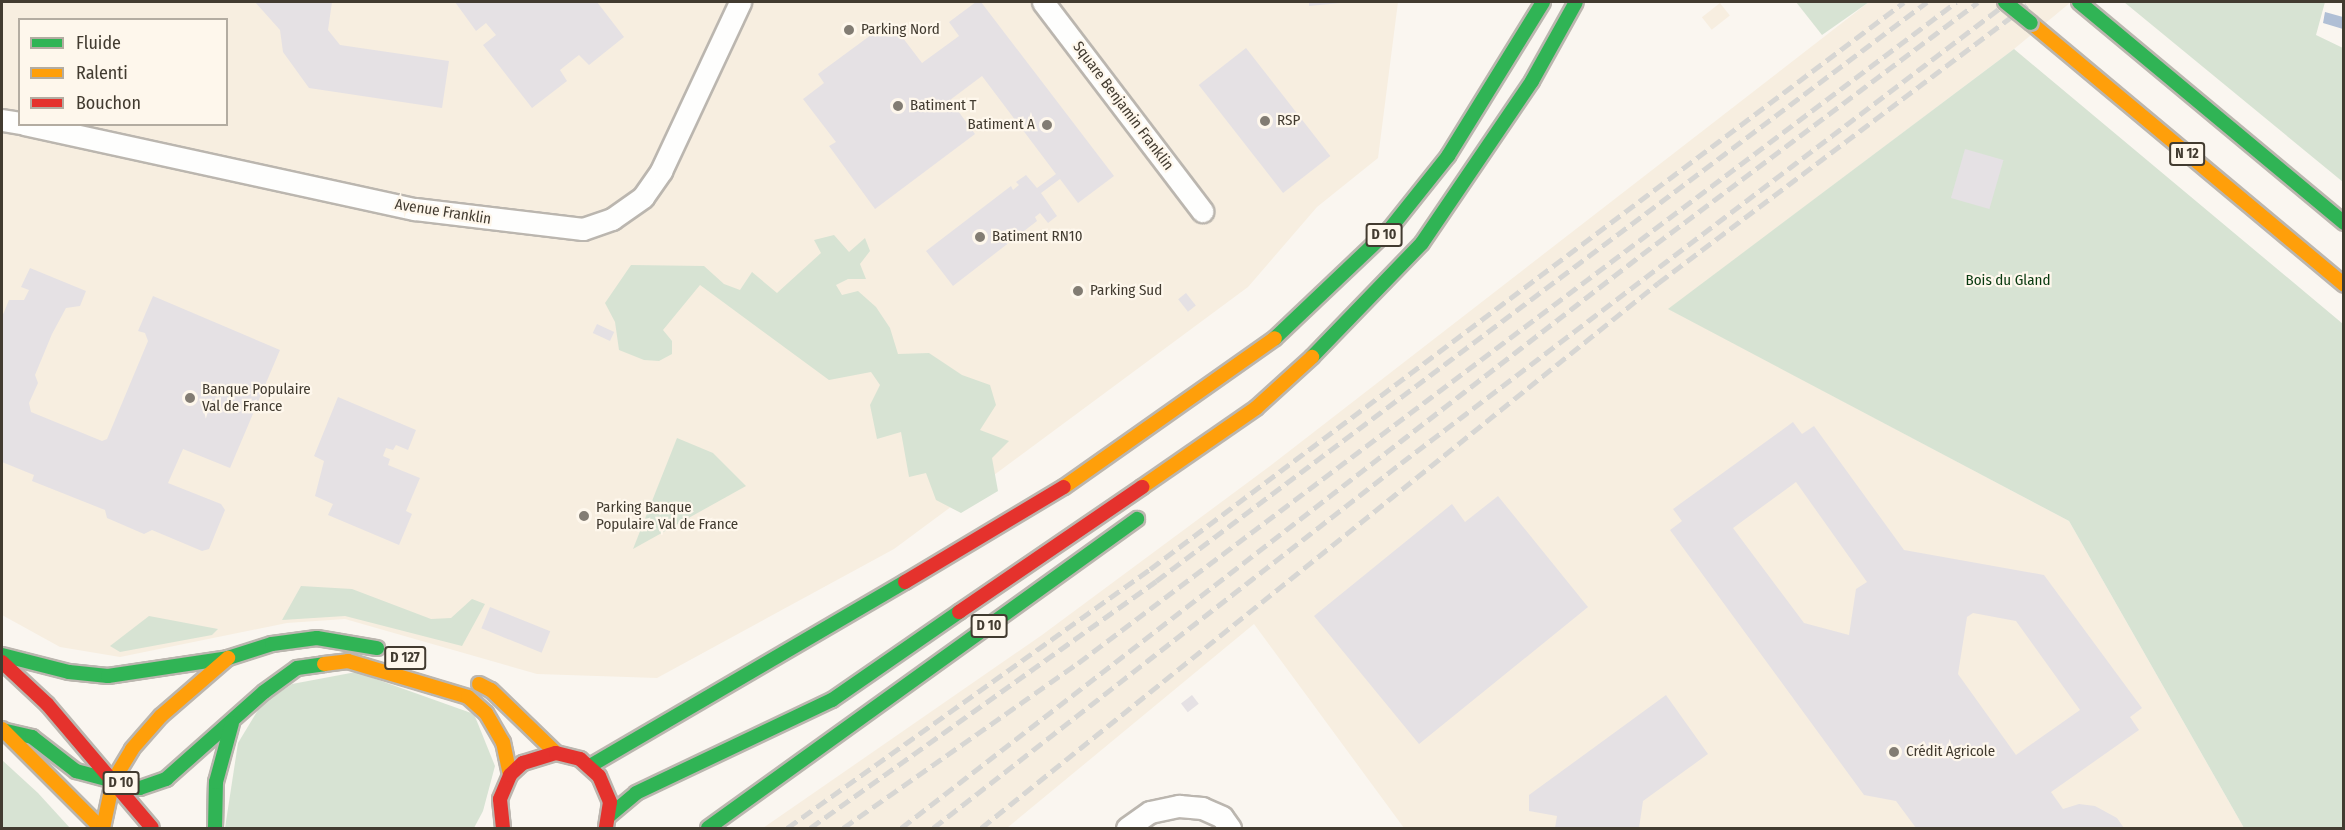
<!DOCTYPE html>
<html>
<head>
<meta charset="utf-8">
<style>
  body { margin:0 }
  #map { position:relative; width:2345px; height:830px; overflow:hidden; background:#faf6f0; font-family:"Fira Sans Condensed",sans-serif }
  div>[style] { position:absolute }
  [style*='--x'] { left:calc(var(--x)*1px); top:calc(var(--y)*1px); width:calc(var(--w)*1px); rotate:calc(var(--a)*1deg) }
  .built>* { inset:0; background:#f7eee0; transform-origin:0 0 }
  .green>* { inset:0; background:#d7e3d3 }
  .water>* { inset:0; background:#b0bfd5 }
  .building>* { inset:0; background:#e5e1e4; transform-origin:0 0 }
  .roads { filter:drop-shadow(2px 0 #bbb6af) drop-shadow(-2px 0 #bbb6af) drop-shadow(0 2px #bbb6af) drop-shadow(0 -2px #bbb6af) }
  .street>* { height:21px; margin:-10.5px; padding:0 10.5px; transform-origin:10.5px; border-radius:10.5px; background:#fefefd }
  .fast>* { height:14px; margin:-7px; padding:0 7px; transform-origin:7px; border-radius:7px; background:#30b455 }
  .slow>* { height:14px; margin:-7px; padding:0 7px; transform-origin:7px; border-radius:7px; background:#ff9f0a }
  .jam>* { height:14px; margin:-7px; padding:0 7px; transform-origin:7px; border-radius:7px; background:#e5322d }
  .rail>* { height:4.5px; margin-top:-2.25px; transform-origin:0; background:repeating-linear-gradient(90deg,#d7d6d3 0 12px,transparent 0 18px) }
  .bridges { filter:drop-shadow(2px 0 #bbb6af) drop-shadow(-2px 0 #bbb6af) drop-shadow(0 2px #bbb6af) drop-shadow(0 -2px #bbb6af) }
  .fast-bridge>* { height:14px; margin:-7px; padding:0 7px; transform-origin:7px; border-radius:7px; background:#30b455 }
  .dots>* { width:16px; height:16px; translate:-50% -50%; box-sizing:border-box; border:3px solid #fef7ec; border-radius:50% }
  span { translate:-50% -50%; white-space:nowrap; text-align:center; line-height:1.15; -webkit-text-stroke:4.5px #fef7ec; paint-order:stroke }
  .shield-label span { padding:2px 4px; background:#fef7ec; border:2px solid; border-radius:4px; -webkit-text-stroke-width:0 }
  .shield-label { font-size:14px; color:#423b30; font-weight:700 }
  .poi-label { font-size:15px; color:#423b30 }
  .left { translate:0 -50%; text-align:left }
  .right { translate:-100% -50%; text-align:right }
  .street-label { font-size:15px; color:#423b30 }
  .park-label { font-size:15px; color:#08390f }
  .frame { position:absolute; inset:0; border:3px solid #423b30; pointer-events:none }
  .legend { position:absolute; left:18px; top:18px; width:210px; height:108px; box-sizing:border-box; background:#fef7ec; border:2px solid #b3aca1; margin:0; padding:8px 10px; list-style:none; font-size:18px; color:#423b30 }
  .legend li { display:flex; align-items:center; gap:12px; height:30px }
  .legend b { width:30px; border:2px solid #b3aca1 }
</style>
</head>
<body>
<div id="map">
  <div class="built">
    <div style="clip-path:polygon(evenodd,2px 2px,1398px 2px,1378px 158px,1317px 207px,1248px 287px,894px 549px,657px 678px,537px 674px,345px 619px,287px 623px,120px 657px,60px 647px,2px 615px,2px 2px,20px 20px,226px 20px,226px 124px,20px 124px,20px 20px)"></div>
    <div style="clip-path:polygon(1869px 2px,2071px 2px,2014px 49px,1669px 309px,2069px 521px,2244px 828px,1404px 828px,1254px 624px,1007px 828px,763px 828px,1042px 635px,1270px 466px)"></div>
    <div style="left:1720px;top:3px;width:16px;height:23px;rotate:52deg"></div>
  </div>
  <div class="green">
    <div style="clip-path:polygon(1796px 2px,1869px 2px,1822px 35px)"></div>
    <div style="clip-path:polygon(2124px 2px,2325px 2px,2316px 35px,2343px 48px,2343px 182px)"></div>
    <div style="clip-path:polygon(2014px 49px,2343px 324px,2343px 828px,2244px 828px,2069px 521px,1668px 309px)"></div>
    <div style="clip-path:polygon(834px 235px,849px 252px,865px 238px,870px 251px,860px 264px,866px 279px,848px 279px,836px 285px,842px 295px,858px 291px,876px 307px,890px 328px,898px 354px,929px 353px,962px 375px,990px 385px,996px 405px,980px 430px,1009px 441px,992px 458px,998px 491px,961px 513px,936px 500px,926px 473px,909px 477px,901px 432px,877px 439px,870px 405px,880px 385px,871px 372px,829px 380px,700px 285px,663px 330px,672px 341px,672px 354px,659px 361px,644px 360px,619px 350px,615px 322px,605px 303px,631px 265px,704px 266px,724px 284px,740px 290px,752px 272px,777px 293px,821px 253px,814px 240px)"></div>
    <div style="clip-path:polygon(677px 438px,713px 453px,746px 486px,633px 549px)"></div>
    <div style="clip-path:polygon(301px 586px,352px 589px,431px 619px,451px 618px,472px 599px,485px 604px,462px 646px,345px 616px,282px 620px)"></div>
    <div style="clip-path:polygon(149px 616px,218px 629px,212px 635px,120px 652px,110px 646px)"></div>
    <div style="clip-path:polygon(356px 672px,474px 714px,495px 766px,483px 811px,474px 828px,225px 828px,238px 743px,261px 705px,292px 684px)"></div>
    <div style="clip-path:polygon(2px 760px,38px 793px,70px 828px,2px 828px)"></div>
  </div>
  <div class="water">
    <div style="clip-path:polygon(2325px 12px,2343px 17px,2343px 29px,2323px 23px)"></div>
  </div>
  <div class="building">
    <div style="clip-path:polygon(255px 2px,332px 2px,328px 30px,340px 45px,449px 61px,442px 108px,309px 88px,283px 52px,280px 30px)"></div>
    <div style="clip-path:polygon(455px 2px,597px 2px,624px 37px,589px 65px,579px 55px,570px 62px,560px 70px,567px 81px,532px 108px,483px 45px,496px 35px,486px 23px,476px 31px)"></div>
    <div style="clip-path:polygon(976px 2px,981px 2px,1114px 176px,1078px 203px,1060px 179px,1041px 193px,1057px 216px,1048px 223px,1040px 213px,1035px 217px,1037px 221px,953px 286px,926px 251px,1011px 186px,1013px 190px,1019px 185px,1016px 182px,1026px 175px,1037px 188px,1056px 174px,982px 76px,950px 100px,975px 134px,875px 209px,829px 146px,836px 142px,803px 99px,824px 83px,818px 74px,890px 21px,922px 63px,959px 36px,949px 22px)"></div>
    <div style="clip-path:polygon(1309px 2px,1340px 2px,1340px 3px,1309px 6px)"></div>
    <div style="left:1246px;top:48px;width:137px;height:60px;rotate:52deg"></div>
    <div style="left:1965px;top:149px;width:40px;height:51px;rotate:16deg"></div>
    <div style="clip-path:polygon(30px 268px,86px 291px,80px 306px,66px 308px,52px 334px,35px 375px,38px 383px,29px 403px,31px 412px,102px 441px,107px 439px,148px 341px,145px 333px,138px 331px,153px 296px,280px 350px,230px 468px,183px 449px,168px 483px,221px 504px,225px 510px,209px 549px,202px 551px,152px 530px,144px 534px,107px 518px,105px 510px,32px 481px,34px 475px,2px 462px,2px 317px,9px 300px,24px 300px,29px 290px,21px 287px)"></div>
    <div style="left:1186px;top:293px;width:16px;height:10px;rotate:52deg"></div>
    <div style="left:597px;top:324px;width:19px;height:10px;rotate:25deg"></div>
    <div style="clip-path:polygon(338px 397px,416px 430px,408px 450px,396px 445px,393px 450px,386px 448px,383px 456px,390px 459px,388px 465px,420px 478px,406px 511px,412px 514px,399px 545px,328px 515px,333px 504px,315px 496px,324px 461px,314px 456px)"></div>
    <div style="clip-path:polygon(evenodd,1793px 422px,1802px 434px,1814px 426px,1904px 550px,2044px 575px,2142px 708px,2130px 717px,2139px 730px,2051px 792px,2063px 809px,2079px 804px,2095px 806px,2117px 818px,2124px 828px,1916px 828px,1896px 801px,1864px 795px,1670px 530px,1682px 521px,1673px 509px,1793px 422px,1796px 482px,1867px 582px,1856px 589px,1849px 635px,1804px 623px,1733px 528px,1796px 482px,1793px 422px,1973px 613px,2016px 621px,2080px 710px,2016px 755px,1958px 674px,1967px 617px,1973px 613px)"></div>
    <div style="clip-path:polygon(1498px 496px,1588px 607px,1419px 744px,1314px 616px,1452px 504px,1465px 522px)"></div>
    <div style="left:490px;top:607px;width:65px;height:23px;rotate:22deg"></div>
    <div style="left:1192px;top:695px;width:11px;height:14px;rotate:52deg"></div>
    <div style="clip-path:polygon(1666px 695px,1708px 754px,1643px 801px,1639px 828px,1555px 828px,1557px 816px,1529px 811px,1529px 795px)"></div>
  </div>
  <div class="roads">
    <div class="street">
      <div style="--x:1043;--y:2;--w:263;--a:52.7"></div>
      <div style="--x:2;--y:120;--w:18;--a:9"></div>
      <div style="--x:24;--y:124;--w:400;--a:12.3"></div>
      <div style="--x:415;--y:209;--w:169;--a:6.8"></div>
      <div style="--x:583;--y:229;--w:31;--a:-19"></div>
      <div style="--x:612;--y:219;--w:38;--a:-35"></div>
      <div style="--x:643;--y:197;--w:32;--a:-55"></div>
      <div style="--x:661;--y:171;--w:187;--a:-64.9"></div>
      <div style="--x:1127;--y:828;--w:28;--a:-35"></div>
      <div style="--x:1150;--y:812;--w:30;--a:-12"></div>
      <div style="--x:1179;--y:806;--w:23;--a:5"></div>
      <div style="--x:1202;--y:808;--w:22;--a:24"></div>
      <div style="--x:1222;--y:817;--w:14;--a:54"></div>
    </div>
    <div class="fast">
      <div style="--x:2079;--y:2;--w:345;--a:39.8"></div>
      <div style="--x:1275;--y:338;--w:157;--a:-43.5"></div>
      <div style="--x:1389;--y:230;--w:95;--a:-51.4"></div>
      <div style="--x:1448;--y:156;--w:181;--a:-58.3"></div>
      <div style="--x:1312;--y:357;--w:158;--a:-46"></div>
      <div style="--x:1422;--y:243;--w:196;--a:-55.8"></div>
      <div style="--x:1532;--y:81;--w:90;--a:-60.9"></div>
      <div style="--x:2;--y:655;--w:69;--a:14.2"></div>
      <div style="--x:69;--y:672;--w:39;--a:6"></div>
      <div style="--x:108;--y:676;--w:121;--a:-8.5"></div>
      <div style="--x:228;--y:658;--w:46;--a:-17.7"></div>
      <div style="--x:272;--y:644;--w:45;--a:-7.6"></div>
      <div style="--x:317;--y:638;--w:61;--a:9.5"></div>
      <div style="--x:2;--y:730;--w:31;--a:13"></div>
      <div style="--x:32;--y:737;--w:56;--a:37.7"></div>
      <div style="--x:76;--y:771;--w:66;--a:14.9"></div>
      <div style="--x:140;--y:788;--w:28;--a:-19"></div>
      <div style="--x:166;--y:779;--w:131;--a:-41.6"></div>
      <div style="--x:264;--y:692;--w:41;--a:-36"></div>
      <div style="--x:297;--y:668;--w:27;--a:-8"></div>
      <div style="--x:590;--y:766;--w:365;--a:-30.3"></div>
      <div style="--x:609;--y:816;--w:35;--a:-40"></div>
      <div style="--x:636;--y:793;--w:217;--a:-25.4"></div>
      <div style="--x:832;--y:700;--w:155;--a:-34.7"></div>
      <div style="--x:215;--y:828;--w:46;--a:-88.8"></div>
      <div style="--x:216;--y:782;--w:61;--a:-74.8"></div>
      <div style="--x:708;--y:828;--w:529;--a:-35.76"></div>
    </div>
    <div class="slow">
      <div style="--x:2031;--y:23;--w:408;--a:39.9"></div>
      <div style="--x:1064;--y:487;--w:258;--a:-35.2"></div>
      <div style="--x:1142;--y:487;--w:139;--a:-34.7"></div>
      <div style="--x:1256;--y:408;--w:76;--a:-42.3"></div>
      <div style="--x:324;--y:664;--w:24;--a:-7"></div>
      <div style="--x:348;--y:661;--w:125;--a:16.7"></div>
      <div style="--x:468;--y:697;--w:24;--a:42"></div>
      <div style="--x:486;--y:713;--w:34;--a:60"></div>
      <div style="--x:503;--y:742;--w:34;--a:78"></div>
      <div style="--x:479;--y:684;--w:13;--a:27"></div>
      <div style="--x:491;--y:690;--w:91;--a:44.1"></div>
      <div style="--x:2;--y:729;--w:140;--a:45"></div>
      <div style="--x:103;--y:828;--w:48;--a:-78"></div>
      <div style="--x:113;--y:781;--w:37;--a:-59"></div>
      <div style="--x:132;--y:749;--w:44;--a:-48.7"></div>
      <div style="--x:161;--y:716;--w:89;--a:-40.9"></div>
    </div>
    <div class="jam">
      <div style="--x:905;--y:582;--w:185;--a:-30.9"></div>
      <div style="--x:959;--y:612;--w:222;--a:-34.3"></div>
      <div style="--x:2;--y:662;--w:62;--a:43"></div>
      <div style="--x:47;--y:704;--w:162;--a:49.7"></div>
      <div style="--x:503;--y:828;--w:29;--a:-96"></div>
      <div style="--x:500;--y:799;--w:26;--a:-67"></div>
      <div style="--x:510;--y:775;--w:18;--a:-43"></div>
      <div style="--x:523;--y:763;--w:34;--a:-17"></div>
      <div style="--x:556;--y:753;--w:25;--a:14"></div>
      <div style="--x:580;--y:759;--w:25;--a:42"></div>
      <div style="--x:599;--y:776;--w:28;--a:67"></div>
      <div style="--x:610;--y:802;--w:26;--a:99"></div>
    </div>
  </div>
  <div class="rail">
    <div style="--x:787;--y:828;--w:446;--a:-35.5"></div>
    <div style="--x:1150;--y:569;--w:943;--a:-36.94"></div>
    <div style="--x:810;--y:828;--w:425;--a:-35.5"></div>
    <div style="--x:1156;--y:581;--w:964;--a:-36.91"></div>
    <div style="--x:843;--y:828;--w:287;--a:-35.1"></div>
    <div style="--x:1078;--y:663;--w:1099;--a:-36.97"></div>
    <div style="--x:901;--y:828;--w:936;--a:-37.75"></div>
    <div style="--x:1641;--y:255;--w:421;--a:-36.9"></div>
    <div style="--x:933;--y:828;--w:594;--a:-37.95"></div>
    <div style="--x:1401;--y:463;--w:762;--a:-37.22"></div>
    <div style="--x:981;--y:828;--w:869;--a:-38.83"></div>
    <div style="--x:1658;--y:283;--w:467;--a:-37"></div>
  </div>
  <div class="bridges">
    <div class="fast-bridge">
      <div style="--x:2005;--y:2;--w:33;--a:39"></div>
    </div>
  </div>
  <div class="dots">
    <div style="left:849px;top:30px;background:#827c73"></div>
    <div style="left:898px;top:106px;background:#827c73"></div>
    <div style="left:1265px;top:121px;background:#827c73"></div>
    <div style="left:1047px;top:125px;background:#827c73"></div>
    <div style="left:980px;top:237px;background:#827c73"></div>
    <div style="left:1078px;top:291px;background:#827c73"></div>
    <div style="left:190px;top:398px;background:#827c73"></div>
    <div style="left:584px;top:516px;background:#827c73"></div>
    <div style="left:1894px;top:752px;background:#827c73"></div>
  </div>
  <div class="shield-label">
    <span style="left:2187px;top:154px">N 12</span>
    <span style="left:1384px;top:235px">D 10</span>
    <span style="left:989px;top:626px">D 10</span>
    <span style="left:405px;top:658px">D 127</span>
    <span style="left:121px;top:783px">D 10</span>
  </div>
  <div class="poi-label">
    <span class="left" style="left:861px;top:30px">Parking Nord</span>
    <span class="left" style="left:910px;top:106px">Batiment T</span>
    <span class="left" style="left:1277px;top:121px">RSP</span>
    <span class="right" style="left:1035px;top:125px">Batiment A</span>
    <span class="left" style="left:992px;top:237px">Batiment RN10</span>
    <span class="left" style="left:1090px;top:291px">Parking Sud</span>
    <span class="left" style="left:202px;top:398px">Banque Populaire<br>Val de France</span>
    <span class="left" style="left:596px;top:516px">Parking Banque<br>Populaire Val de France</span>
    <span class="left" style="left:1906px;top:752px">Crédit Agricole</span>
  </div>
  <div class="street-label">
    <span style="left:1123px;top:106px;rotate:53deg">Square Benjamin Franklin</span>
    <span style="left:443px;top:212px;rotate:9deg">Avenue Franklin</span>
  </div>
  <div class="park-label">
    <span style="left:2008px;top:281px">Bois du Gland</span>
  </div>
  <div class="frame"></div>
  <ul class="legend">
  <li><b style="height:8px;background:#30b455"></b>Fluide</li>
  <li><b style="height:8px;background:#ff9f0a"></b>Ralenti</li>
  <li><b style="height:8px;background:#e5322d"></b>Bouchon</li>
  </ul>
</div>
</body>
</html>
